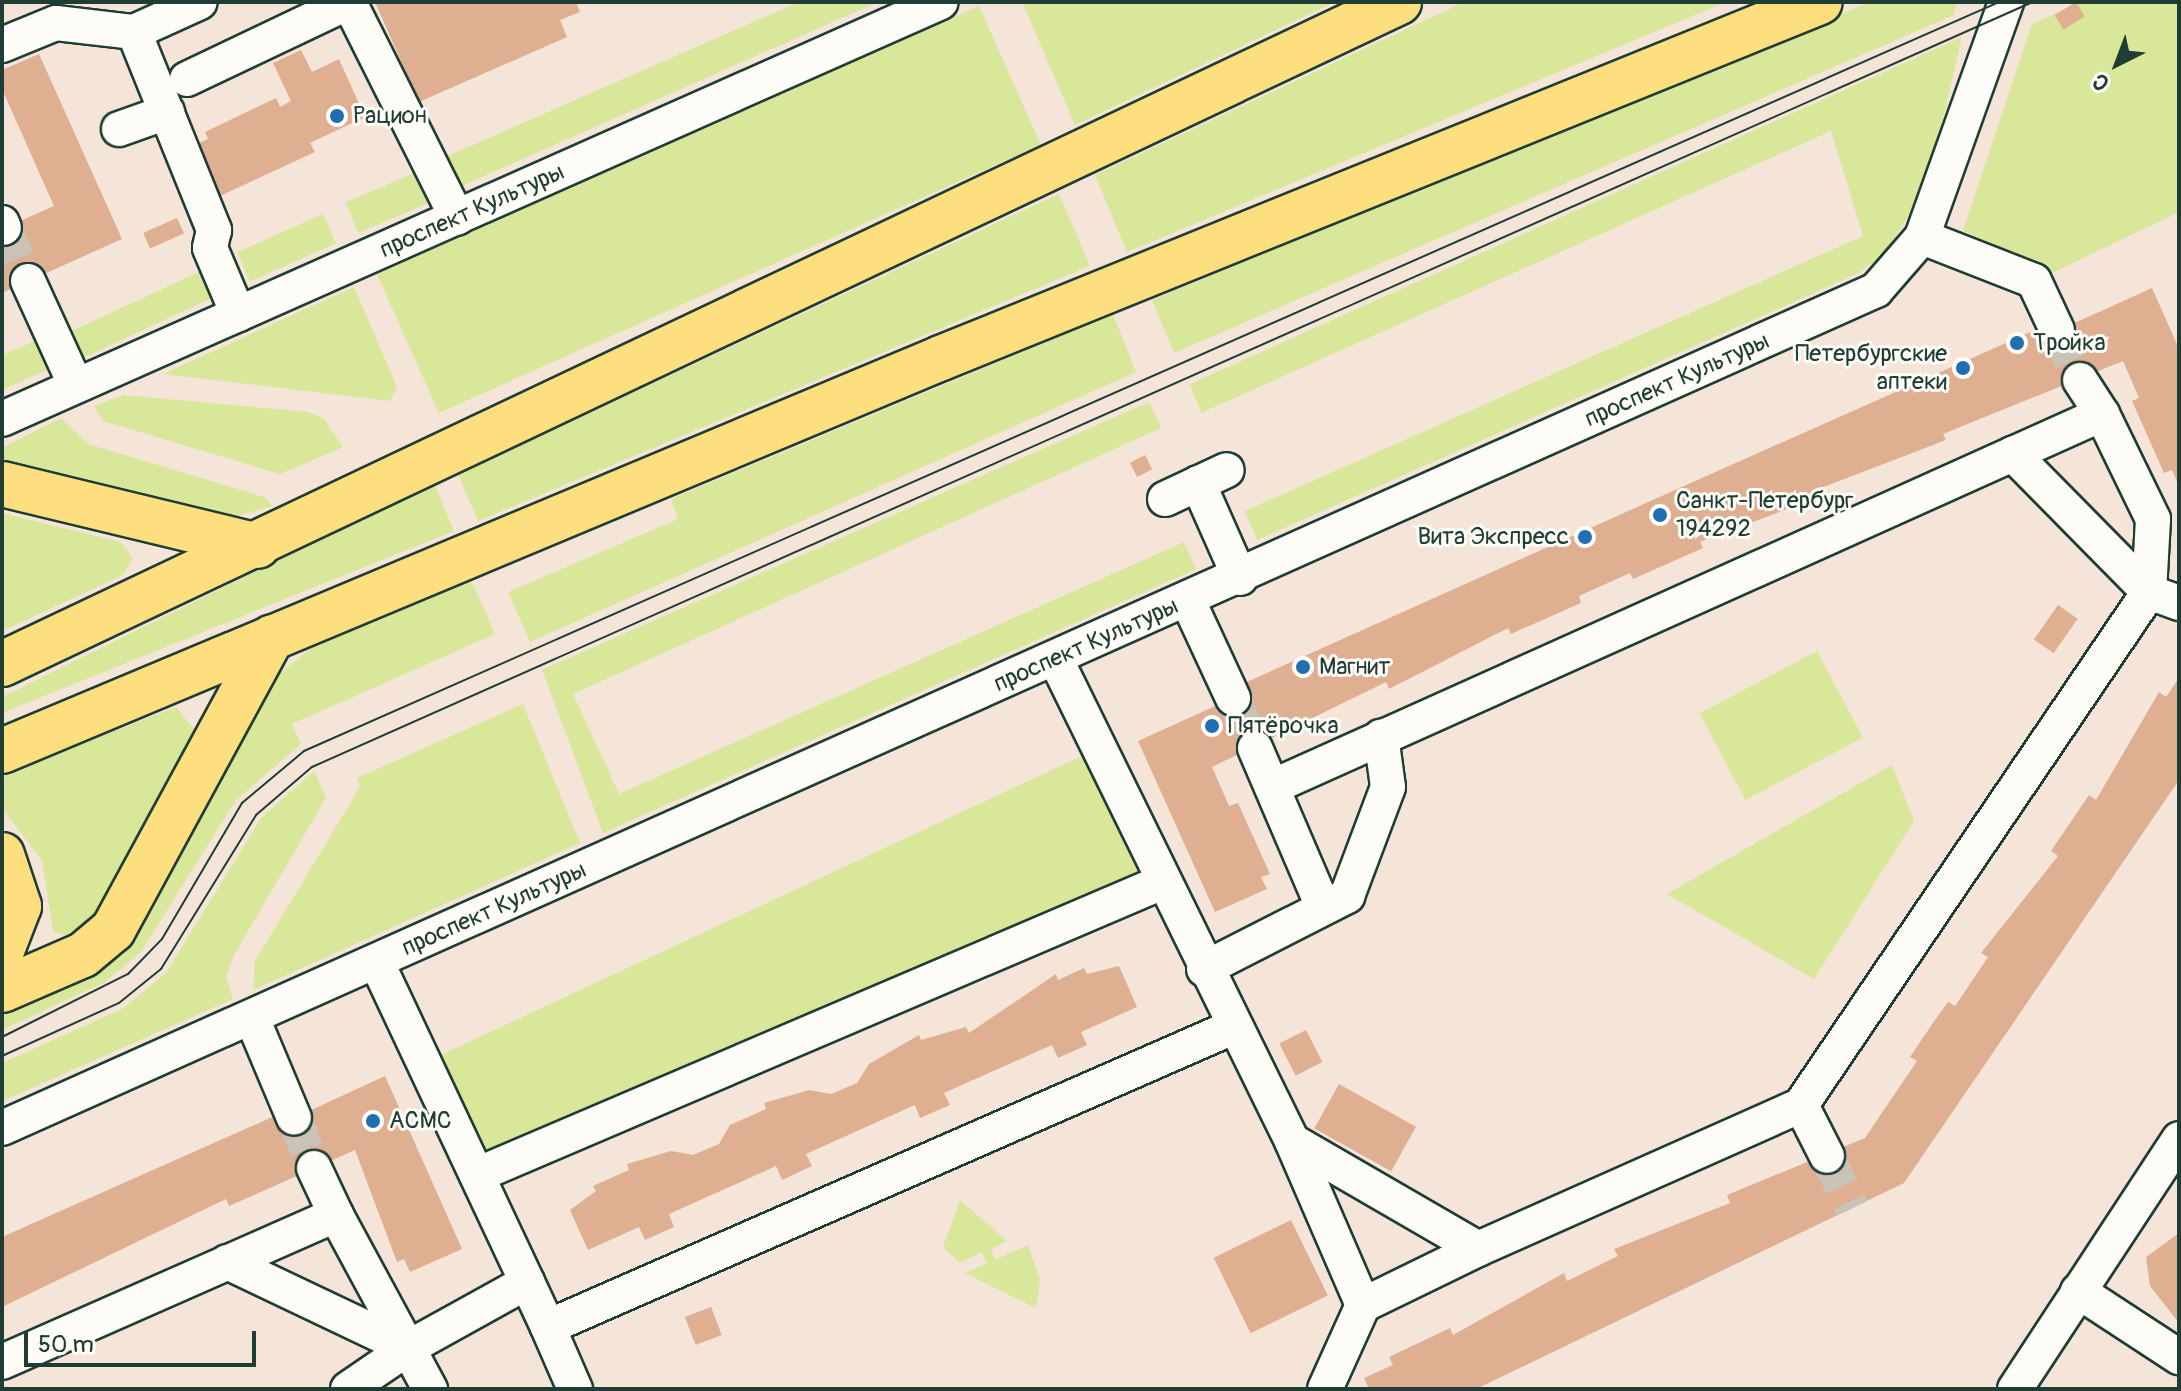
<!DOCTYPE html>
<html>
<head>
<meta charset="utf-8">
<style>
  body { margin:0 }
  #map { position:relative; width:2181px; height:1391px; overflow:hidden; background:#f4e5d8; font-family:Pangolin,sans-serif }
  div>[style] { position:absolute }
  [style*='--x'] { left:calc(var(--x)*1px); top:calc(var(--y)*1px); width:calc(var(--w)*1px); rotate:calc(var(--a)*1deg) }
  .green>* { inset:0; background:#d8e79a; transform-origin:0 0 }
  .building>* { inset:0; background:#dfaf91; transform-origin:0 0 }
  .minor-tunnel>* { height:34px; margin-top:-17px; transform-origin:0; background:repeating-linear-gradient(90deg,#c9c3b7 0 34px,transparent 0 51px) }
  .roads { filter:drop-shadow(2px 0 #1f3d34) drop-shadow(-2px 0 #1f3d34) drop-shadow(0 2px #1f3d34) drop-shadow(0 -2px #1f3d34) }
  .minor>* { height:34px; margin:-17px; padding:0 17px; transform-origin:17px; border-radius:17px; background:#fdfcf7 }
  .major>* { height:44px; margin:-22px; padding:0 22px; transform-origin:22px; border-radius:22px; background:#fedf80 }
  .tram>* { height:2px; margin:-1px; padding:0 1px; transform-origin:1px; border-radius:1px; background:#1f3d34 }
  .dots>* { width:22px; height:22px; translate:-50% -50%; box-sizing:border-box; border:4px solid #fdfcf7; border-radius:50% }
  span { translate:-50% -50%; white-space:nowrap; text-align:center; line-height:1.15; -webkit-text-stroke:6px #fdfcf7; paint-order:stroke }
  .poi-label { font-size:24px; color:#1f3d34 }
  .left { translate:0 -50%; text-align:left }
  .right { translate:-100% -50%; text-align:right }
  .street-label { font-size:24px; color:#1f3d34 }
  .frame { position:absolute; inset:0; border:4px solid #1f3d34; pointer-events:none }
  .north { position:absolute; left:2077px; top:24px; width:80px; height:80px; -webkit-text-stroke:6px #fdfcf7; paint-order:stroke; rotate:222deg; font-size:22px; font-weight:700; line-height:32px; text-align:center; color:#1f3d34 }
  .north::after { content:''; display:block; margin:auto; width:28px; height:36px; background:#1f3d34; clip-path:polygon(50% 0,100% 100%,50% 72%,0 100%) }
  .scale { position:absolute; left:24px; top:1331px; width:232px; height:36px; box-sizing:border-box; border:4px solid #1f3d34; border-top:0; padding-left:10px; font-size:24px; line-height:28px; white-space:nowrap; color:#1f3d34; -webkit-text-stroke:6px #fdfcf7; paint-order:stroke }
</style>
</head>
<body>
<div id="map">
  <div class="green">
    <div style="clip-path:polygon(799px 2px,878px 2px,457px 188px,443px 158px)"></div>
    <div style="clip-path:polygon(1022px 2px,1335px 2px,1075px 125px)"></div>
    <div style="clip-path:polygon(1464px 2px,1726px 2px,1127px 252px,1095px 175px)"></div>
    <div style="clip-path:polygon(1870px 2px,1957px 2px,1954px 15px,1174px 353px,1152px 300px)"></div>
    <div style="clip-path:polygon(2083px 2px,2179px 2px,2179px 212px,2050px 274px,1963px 231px,2032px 24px)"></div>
    <div style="left:979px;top:6px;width:152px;height:659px;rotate:66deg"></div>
    <div style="clip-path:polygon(1962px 37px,1927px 187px,1885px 253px,1859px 273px,1257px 540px,1245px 511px,1863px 236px,1831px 131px,1201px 413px,1190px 384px)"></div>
    <div style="left:419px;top:171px;width:33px;height:80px;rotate:67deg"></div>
    <div style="clip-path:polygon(1059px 194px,1090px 266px,478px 521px,458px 474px)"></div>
    <div style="left:323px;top:214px;width:32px;height:94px;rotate:66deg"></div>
    <div style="left:205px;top:269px;width:29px;height:147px;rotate:65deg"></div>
    <div style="clip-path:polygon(354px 287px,397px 387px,390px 401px,163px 374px)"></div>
    <div style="clip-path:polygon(1113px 314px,1136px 372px,530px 642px,508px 592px,678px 519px,671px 499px)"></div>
    <div style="clip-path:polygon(44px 337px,56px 366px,2px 390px,2px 355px)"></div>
    <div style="clip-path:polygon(123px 395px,308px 412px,324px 419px,343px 447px,280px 474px,103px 421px,94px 406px)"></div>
    <div style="clip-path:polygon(1149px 402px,1161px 428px,573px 694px,619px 794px,1184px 542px,1196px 569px,603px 833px,542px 670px)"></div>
    <div style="clip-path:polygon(61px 418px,88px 444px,264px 497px,273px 506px,223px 520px,2px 466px,2px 448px)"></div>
    <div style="clip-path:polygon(434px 483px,454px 531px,2px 713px,2px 697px)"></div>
    <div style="clip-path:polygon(2px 513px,121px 542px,133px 559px,123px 575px,2px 631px)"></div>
    <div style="clip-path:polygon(471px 580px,495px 634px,292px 724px,301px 744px,236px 800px,141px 952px,105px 982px,2px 1030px,2px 1016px,100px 971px,128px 945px,279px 674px,319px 642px)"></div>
    <div style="left:1817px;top:651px;width:98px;height:133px;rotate:62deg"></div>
    <div style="clip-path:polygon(523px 704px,580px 843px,253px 990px,255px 961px,360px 787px,357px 778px)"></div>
    <div style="clip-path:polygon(176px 707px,198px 734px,98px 921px,69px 937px,53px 931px,42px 861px,2px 808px,5px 774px)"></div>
    <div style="left:1084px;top:755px;width:133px;height:712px;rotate:65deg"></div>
    <div style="clip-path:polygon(1892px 765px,1914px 821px,1814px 979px,1667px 894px)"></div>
    <div style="clip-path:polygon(314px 771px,326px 798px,234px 955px,226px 977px,233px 999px,2px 1101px,2px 1063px,122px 1009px,166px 973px,261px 818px)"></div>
    <div style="clip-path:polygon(960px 1200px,1007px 1241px,991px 1249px,995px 1260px,1028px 1245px,1040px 1279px,1036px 1308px,965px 1273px,987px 1263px,981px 1252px,960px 1263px,943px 1247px)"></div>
  </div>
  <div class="building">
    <div style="clip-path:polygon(375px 2px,576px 2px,580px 12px,560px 20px,567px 37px,419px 102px)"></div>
    <div style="left:2076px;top:2px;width:17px;height:25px;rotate:59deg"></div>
    <div style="clip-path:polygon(301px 50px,312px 72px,339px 59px,365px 117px,310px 143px,315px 152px,218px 197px,194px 145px,208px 139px,205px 132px,276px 98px,280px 107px,291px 101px,273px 63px)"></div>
    <div style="clip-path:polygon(39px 54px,122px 239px,2px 293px,2px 229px,54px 206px,2px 89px,2px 70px)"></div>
    <div style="left:177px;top:218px;width:17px;height:37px;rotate:66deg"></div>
    <div style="clip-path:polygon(2152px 288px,2179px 349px,2179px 486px,2172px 470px,2164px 473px,2132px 401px,2139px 398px,2123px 361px,1943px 434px,1946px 440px,1821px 488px,1824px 495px,1700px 542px,1703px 548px,1633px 579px,1630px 573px,1579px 596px,1581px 603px,1511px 634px,1508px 628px,1389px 689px,1386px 682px,1212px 767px,1229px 806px,1238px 803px,1270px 874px,1261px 877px,1267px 889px,1215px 912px,1138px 741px,1244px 693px,1240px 685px,1684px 486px,2044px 326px,2048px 335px)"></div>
    <div style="left:1145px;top:455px;width:16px;height:17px;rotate:63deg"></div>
    <div style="left:2058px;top:605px;width:24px;height:42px;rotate:35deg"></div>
    <div style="clip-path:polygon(2179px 678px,2179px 780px,1904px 1183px,1476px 1389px,1369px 1389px,1364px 1378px,1393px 1365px,1389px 1357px,1450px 1328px,1453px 1335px,1564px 1273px,1567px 1281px,1618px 1256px,1614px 1249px,1730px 1203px,1727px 1195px,1865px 1138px,1917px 1061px,1910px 1057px,1935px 1020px,1948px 1002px,1955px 1006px,1988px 957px,1981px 953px,2058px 856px,2051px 851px,2089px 795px,2096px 800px,2159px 692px,2166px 697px)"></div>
    <div style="clip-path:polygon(1119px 966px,1137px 1007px,1081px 1032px,1087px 1045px,1058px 1058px,1052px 1045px,944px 1093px,950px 1105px,920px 1118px,915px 1105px,806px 1154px,812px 1166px,782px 1180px,776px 1166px,669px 1214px,674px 1227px,645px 1240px,639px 1227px,588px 1250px,570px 1210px,596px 1191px,593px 1186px,629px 1170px,627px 1164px,671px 1151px,693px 1155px,719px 1144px,730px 1125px,766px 1109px,764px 1103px,809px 1090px,831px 1094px,857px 1083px,869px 1064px,919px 1035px,921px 1040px,966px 1027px,969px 1033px,1056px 974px,1058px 980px,1084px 968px,1087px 974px)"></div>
    <div style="left:1306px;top:1030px;width:36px;height:30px;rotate:63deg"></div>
    <div style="clip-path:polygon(385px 1076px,462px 1249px,410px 1272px,404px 1259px,397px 1262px,355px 1150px,229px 1206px,226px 1199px,2px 1307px,2px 1237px,277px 1115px,294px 1118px)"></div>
    <div style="left:1339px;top:1084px;width:88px;height:51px;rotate:29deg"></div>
    <div style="left:1291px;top:1220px;width:84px;height:86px;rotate:64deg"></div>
    <div style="clip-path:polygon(2179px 1233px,2179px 1323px,2150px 1286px,2146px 1257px)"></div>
    <div style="left:711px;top:1307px;width:30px;height:28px;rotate:69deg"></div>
  </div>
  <div class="minor-tunnel">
    <div style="--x:4;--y:228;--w:58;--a:65.6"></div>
    <div style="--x:2057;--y:330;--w:55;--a:65.3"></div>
    <div style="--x:1233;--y:698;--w:55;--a:66.3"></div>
    <div style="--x:294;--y:1118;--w:54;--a:68.2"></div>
    <div style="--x:1827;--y:1156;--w:58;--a:64.3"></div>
  </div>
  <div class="roads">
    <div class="minor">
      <div style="--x:350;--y:4;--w:239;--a:63.4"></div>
      <div style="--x:134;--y:32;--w:214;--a:68"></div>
      <div style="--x:214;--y:230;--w:18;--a:103"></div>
      <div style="--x:210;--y:248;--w:72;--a:67"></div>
      <div style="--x:2;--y:45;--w:58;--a:-22.2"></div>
      <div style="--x:56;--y:23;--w:79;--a:6.6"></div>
      <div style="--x:134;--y:32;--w:72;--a:-24.4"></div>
      <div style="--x:187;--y:79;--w:179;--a:-25.4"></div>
      <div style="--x:119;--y:129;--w:51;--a:-19.5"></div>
      <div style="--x:2;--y:223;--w:5;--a:68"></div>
      <div style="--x:1922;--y:237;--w:120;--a:21.4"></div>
      <div style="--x:2034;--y:281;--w:54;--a:64.9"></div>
      <div style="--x:28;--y:281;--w:115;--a:65.4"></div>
      <div style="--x:2080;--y:380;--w:40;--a:57.1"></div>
      <div style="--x:2;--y:419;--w:1027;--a:-23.95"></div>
      <div style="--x:1198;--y:483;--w:104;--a:66.1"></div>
      <div style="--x:1165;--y:499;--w:68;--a:-25.1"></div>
      <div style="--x:1188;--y:601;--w:107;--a:65.1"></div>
      <div style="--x:1055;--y:658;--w:538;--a:63.86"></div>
      <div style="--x:1292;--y:1141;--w:215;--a:30.1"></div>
      <div style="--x:1478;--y:1249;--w:354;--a:-24"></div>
      <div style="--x:1801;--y:1105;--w:620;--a:-55.85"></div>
      <div style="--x:2149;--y:592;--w:32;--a:20"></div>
      <div style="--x:1255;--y:748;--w:173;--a:66.8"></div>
      <div style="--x:1272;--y:787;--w:910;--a:-24.2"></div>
      <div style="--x:2102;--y:414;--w:117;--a:64.1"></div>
      <div style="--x:2153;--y:519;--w:73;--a:93.1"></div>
      <div style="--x:2149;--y:592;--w:194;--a:-134.6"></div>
      <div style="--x:377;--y:963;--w:353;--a:64.8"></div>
      <div style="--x:527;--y:1282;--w:136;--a:151"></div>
      <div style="--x:408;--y:1348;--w:47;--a:61.8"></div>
      <div style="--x:1204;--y:969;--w:161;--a:-27"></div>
      <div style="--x:1347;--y:896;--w:116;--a:-69.4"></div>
      <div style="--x:1388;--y:787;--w:51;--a:-97.8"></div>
      <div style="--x:252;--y:1018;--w:108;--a:67.2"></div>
      <div style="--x:1801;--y:1105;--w:57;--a:63"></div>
      <div style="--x:2;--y:1128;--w:2053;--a:-24.09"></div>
      <div style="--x:1876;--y:290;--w:70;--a:-49"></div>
      <div style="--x:1922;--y:237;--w:250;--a:-70.3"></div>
      <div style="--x:1292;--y:1141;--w:179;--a:66.6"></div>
      <div style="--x:1363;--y:1305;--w:128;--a:-26"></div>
      <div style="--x:314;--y:1168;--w:52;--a:64.9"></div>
      <div style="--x:479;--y:1174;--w:741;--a:-23.14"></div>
      <div style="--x:227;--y:1262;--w:200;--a:25.4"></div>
      <div style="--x:527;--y:1282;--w:50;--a:65"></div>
      <div style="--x:548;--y:1327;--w:748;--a:-23.65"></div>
      <div style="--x:2078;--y:1291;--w:121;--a:33.2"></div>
      <div style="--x:548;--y:1327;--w:68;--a:66.5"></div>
      <div style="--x:2;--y:1362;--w:365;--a:-23.8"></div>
      <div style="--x:336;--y:1215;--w:151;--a:61.6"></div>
      <div style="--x:348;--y:1389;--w:73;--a:-34.3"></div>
      <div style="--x:1325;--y:1389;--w:92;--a:-65.7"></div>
      <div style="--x:2015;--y:1389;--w:299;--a:-56.7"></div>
    </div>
    <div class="major">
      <div style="--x:2;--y:484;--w:263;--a:13.6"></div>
      <div style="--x:2;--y:664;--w:1546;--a:-25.35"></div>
      <div style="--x:2;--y:751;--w:1018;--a:-22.71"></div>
      <div style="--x:941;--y:358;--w:948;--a:-22.05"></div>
      <div style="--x:2;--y:855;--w:54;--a:71.6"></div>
      <div style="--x:19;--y:906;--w:47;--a:111.1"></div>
      <div style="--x:2;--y:990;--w:88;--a:-23.4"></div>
      <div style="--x:83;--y:955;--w:39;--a:-40"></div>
      <div style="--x:113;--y:930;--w:333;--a:-61.5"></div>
    </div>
  </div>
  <div class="tram">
    <div style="--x:2;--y:1037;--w:141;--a:-26.6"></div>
    <div style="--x:128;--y:974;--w:49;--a:-45.8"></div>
    <div style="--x:162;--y:939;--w:158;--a:-59.5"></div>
    <div style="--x:242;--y:803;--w:81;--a:-40"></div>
    <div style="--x:304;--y:751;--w:1853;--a:-23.84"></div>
    <div style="--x:2;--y:1056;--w:128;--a:-24.4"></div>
    <div style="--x:119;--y:1003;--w:54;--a:-39"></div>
    <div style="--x:161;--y:969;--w:181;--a:-58.3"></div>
    <div style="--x:256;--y:815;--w:74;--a:-40.6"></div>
    <div style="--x:312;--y:767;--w:1883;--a:-23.97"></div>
  </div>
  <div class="dots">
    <div style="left:337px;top:116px;background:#1f6fb2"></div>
    <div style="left:2017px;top:343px;background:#1f6fb2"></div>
    <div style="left:1963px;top:368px;background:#1f6fb2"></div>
    <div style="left:1660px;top:515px;background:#1f6fb2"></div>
    <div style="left:1585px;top:537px;background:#1f6fb2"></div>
    <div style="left:1303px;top:667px;background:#1f6fb2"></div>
    <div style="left:1212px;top:726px;background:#1f6fb2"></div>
    <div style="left:373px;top:1121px;background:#1f6fb2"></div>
  </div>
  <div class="poi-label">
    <span class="left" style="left:353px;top:116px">Рацион</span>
    <span class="left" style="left:2033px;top:343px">Тройка</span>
    <span class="right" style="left:1947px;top:368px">Петербургские<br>аптеки</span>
    <span class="left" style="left:1676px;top:515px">Санкт-Петербург<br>194292</span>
    <span class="right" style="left:1569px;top:537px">Вита Экспресс</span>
    <span class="left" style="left:1319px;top:667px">Магнит</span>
    <span class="left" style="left:1228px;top:726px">Пятёрочка</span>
    <span class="left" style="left:389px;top:1121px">АСМС</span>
  </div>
  <div class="street-label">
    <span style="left:472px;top:211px;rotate:-24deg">проспект Культуры</span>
    <span style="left:1677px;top:380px;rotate:-24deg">проспект Культуры</span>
    <span style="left:1086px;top:645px;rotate:-24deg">проспект Культуры</span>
    <span style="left:494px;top:909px;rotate:-24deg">проспект Культуры</span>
  </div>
  <div class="frame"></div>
  <div class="north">С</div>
  <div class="scale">50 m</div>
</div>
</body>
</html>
